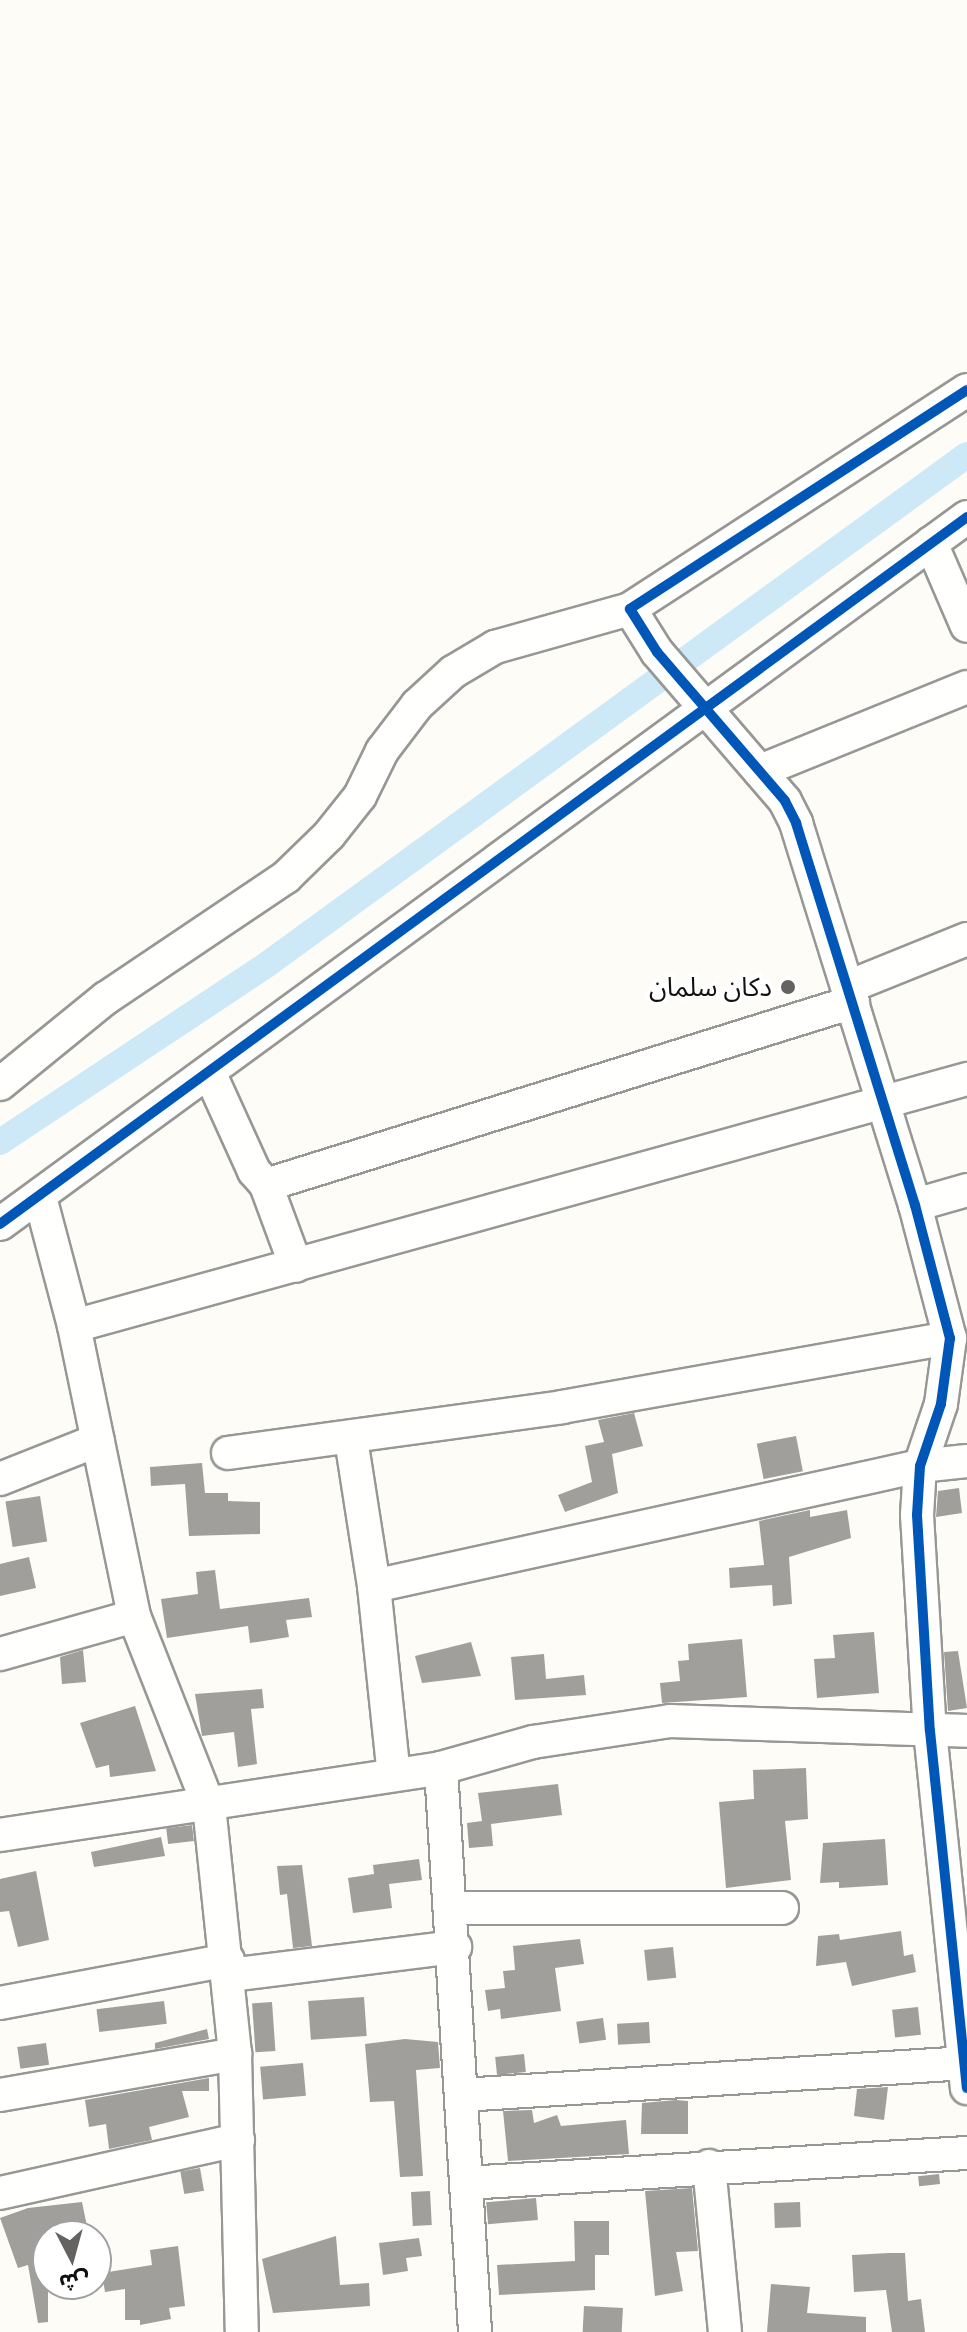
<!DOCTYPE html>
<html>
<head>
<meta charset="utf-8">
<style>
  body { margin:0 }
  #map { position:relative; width:967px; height:2332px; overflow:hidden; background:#fdfcf7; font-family:"IBM Plex Serif","Noto Sans Arabic",serif }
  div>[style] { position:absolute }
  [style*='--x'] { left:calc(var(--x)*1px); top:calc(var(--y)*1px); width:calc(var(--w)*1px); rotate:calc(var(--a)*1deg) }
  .canal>* { height:26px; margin:-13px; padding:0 13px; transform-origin:13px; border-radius:13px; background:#cde8f7 }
  .building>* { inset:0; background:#a19f9c; transform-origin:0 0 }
  .roads { filter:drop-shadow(2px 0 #979795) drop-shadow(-2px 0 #979795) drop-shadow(0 2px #979795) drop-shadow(0 -2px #979795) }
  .minor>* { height:32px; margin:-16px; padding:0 16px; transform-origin:16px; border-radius:16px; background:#fffffe }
  .cycleway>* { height:10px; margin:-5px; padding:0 5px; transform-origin:5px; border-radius:5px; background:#0057b8 }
  .dots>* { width:22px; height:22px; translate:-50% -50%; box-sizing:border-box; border:4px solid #fff; border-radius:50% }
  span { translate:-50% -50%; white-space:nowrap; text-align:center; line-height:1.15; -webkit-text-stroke:8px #fff; paint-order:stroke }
  .poi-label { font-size:26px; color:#111 }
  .right { translate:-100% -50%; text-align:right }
  .north { position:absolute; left:32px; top:2220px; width:80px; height:80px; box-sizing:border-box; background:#fff; border:2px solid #a0a0a0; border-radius:50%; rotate:174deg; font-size:22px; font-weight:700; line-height:32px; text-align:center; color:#111 }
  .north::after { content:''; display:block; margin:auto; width:28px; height:36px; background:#646362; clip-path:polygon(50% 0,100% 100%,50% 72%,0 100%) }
</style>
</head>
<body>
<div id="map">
  <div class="canal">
    <div style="--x:0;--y:1142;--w:323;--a:-33.6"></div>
    <div style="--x:269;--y:963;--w:863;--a:-36.05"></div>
  </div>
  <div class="building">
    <div style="clip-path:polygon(634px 1413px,643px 1446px,612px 1454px,618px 1493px,565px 1512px,558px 1495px,592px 1482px,585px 1446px,604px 1442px,598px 1420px)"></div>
    <div style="left:796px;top:1436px;width:36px;height:40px;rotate:79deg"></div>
    <div style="clip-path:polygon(202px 1463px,205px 1493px,228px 1493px,228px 1501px,260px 1502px,260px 1534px,189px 1536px,185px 1484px,151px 1486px,150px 1467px)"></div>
    <div style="clip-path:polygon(959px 1488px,962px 1513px,936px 1517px,938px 1491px)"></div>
    <div style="left:40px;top:1496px;width:46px;height:35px;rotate:81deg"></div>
    <div style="clip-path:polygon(810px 1510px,810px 1517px,847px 1510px,851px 1538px,789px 1557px,792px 1604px,773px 1606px,772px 1585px,730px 1588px,729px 1568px,764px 1565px,759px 1521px)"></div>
    <div style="clip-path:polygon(29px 1557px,36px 1588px,0 1596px,0 1564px)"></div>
    <div style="clip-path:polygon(215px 1570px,220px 1609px,309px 1598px,312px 1617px,286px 1620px,289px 1637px,250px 1643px,248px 1626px,167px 1638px,161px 1599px,198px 1594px,196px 1572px)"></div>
    <div style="clip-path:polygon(874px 1632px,879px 1693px,817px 1698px,814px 1659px,835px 1658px,833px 1635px)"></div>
    <div style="clip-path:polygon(742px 1639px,747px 1697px,662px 1703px,660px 1683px,680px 1681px,678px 1661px,689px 1660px,688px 1644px)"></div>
    <div style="clip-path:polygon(471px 1642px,481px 1676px,422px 1683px,415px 1656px)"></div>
    <div style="clip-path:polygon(83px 1650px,86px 1682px,62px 1684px,60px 1657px)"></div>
    <div style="clip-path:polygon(958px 1651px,967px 1708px,948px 1711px,944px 1652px)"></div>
    <div style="clip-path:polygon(544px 1654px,546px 1679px,584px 1675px,586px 1695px,515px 1700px,511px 1657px)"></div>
    <div style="clip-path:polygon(262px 1689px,264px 1708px,251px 1709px,257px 1764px,238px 1767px,234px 1732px,202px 1736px,195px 1694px)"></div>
    <div style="clip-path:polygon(135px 1706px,156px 1771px,110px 1777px,109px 1765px,96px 1768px,80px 1723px)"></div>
    <div style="clip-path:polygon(806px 1768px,808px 1819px,785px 1821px,791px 1880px,726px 1888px,719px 1802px,754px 1799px,753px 1770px)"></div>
    <div style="clip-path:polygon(558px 1784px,562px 1815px,491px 1824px,493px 1846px,469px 1848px,467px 1823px,482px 1821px,478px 1793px)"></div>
    <div style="left:192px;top:1825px;width:16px;height:26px;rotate:83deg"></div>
    <div style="clip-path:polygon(161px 1837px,165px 1856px,94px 1867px,91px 1852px)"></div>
    <div style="clip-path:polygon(885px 1839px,888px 1885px,839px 1888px,839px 1882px,820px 1883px,823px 1843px)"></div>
    <div style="clip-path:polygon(419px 1859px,422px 1880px,389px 1884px,392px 1908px,353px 1913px,348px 1878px,374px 1874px,373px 1865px)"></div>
    <div style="clip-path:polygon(302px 1865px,312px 1946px,293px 1948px,287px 1894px,280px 1895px,277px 1866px)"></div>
    <div style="clip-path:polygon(36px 1871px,49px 1940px,18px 1947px,9px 1911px,0 1912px,0 1879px)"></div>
    <div style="clip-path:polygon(901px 1931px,904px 1956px,913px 1954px,916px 1972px,852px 1986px,846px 1962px,816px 1966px,818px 1936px,839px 1934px,840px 1940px)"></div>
    <div style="clip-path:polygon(580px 1939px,584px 1964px,555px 1968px,561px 2011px,501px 2019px,500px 2009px,488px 2011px,485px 1990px,505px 1988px,503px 1971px,515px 1970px,513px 1946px)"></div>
    <div style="left:673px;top:1947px;width:31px;height:29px;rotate:84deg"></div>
    <div style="left:364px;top:1997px;width:39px;height:56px;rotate:86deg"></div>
    <div style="left:164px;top:2001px;width:23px;height:68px;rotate:83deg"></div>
    <div style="left:272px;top:2002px;width:49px;height:20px;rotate:86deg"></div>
    <div style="left:918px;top:2007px;width:28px;height:26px;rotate:84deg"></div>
    <div style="left:603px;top:2018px;width:22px;height:27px;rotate:82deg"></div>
    <div style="left:649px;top:2022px;width:21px;height:32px;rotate:87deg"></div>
    <div style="clip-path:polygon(207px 2029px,209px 2039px,155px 2049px,155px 2043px)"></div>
    <div style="clip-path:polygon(405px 2039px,438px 2042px,440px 2068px,416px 2070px,423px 2176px,400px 2177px,394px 2101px,370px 2102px,365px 2044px)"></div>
    <div style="left:46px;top:2043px;width:22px;height:29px;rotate:82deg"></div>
    <div style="left:524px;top:2054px;width:18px;height:29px;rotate:84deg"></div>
    <div style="left:303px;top:2063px;width:33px;height:43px;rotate:85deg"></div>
    <div style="clip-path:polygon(209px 2078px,209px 2091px,182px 2091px,189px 2117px,149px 2127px,152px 2140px,109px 2149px,106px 2124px,89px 2127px,85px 2100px)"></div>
    <div style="clip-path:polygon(888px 2087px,884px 2120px,854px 2116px,857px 2089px)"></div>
    <div style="clip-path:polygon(676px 2100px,688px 2101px,688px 2134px,641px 2134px,642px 2103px)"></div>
    <div style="clip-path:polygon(532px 2110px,534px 2123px,557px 2115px,561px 2126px,626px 2120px,629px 2154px,508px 2161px,503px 2111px)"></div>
    <div style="left:200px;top:2168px;width:23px;height:20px;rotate:80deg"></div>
    <div style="left:939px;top:2174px;width:10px;height:21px;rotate:84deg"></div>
    <div style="clip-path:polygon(692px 2188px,698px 2251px,676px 2252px,683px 2291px,655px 2296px,645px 2191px)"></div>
    <div style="left:430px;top:2191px;width:34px;height:19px;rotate:87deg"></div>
    <div style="left:536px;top:2198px;width:22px;height:50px;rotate:85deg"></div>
    <div style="clip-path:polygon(82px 2202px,89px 2236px,48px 2236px,48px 2322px,38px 2323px,28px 2265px,18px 2268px,0 2218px,28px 2208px)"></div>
    <div style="left:800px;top:2202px;width:25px;height:26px;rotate:88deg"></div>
    <div style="clip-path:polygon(574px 2221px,609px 2221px,609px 2255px,595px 2255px,595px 2290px,499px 2295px,497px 2265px,575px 2261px)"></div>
    <div style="clip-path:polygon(336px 2236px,340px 2285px,369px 2283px,370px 2306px,273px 2313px,262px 2259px)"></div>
    <div style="clip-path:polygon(419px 2238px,422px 2256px,406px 2258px,408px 2271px,383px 2275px,379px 2243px)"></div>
    <div style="clip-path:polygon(178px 2246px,185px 2306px,169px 2308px,171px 2319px,140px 2325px,140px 2320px,125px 2320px,125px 2289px,105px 2292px,102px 2273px,152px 2265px,150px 2250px)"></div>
    <div style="clip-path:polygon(889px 2253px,905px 2253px,908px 2301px,921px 2299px,925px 2332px,892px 2332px,886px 2290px,854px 2292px,852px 2255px)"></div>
    <div style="clip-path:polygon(771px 2284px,810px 2287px,807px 2313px,866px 2317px,866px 2332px,767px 2332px)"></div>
    <div style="left:584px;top:2306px;width:39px;height:26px;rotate:3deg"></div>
  </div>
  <div class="roads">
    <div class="minor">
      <div style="--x:967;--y:390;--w:402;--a:147"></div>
      <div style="--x:630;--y:609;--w:51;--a:57.9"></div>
      <div style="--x:657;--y:652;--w:196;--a:49.3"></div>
      <div style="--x:785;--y:801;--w:25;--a:63"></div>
      <div style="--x:796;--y:823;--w:400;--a:72.7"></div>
      <div style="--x:915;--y:1205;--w:138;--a:75.3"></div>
      <div style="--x:950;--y:1338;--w:67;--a:97.8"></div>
      <div style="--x:941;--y:1404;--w:65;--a:108.7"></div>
      <div style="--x:920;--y:1466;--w:49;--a:93.5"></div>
      <div style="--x:917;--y:1515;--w:216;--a:86.6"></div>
      <div style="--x:930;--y:1731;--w:359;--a:84.1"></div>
      <div style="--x:931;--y:543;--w:90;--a:66.6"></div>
      <div style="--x:760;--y:771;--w:223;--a:-22.1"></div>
      <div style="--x:848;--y:987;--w:128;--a:-22"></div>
      <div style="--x:210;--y:1074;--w:107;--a:65.6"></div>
      <div style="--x:254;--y:1171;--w:18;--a:49"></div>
      <div style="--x:266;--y:1185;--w:86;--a:69.7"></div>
      <div style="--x:0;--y:1084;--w:136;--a:-39.1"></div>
      <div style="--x:106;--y:998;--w:217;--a:-33.9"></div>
      <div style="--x:286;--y:877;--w:60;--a:-44.3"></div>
      <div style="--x:329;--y:835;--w:50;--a:-51.5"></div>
      <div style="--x:360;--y:796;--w:50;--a:-63.9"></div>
      <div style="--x:382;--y:751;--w:58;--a:-52.7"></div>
      <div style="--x:417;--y:705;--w:49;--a:-42.5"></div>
      <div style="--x:453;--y:672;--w:49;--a:-30.8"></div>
      <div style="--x:495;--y:647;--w:140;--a:-15.7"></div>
      <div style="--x:266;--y:1185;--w:615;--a:-17.32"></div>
      <div style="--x:40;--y:1197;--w:133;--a:75.2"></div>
      <div style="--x:74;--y:1326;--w:296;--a:78.3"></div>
      <div style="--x:134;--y:1616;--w:204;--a:68.5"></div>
      <div style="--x:209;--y:1806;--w:249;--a:84"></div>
      <div style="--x:235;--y:2054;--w:278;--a:88.6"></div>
      <div style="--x:915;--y:1205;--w:54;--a:-16.1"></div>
      <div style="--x:0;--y:1224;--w:1198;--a:-36.17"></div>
      <div style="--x:74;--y:1326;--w:927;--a:-15.46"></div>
      <div style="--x:351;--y:1439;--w:149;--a:81.1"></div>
      <div style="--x:374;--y:1586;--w:190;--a:84"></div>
      <div style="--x:228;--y:1453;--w:337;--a:-7.8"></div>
      <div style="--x:562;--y:1407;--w:394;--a:-10.1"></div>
      <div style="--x:0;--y:1479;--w:105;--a:-21.7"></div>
      <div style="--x:374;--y:1586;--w:559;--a:-12.4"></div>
      <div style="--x:920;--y:1466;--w:47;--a:-6.1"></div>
      <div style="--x:0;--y:1654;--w:139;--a:-15.8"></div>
      <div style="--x:441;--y:1768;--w:565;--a:86.55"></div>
      <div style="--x:0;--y:1835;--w:446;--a:-8.6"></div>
      <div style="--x:441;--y:1768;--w:96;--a:-15.8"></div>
      <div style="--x:533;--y:1742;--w:139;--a:-8.7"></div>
      <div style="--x:670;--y:1721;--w:297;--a:1.9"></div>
      <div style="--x:452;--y:1908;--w:330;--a:0"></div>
      <div style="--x:230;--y:1975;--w:227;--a:-7.1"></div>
      <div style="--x:0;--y:2003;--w:232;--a:-10.7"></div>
      <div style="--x:0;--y:2095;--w:239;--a:-9.9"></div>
      <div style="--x:462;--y:2095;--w:506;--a:-3.63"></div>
      <div style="--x:709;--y:2166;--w:167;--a:84.5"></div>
      <div style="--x:466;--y:2183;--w:502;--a:-3.43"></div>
      <div style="--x:0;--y:2193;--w:244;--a:-12.6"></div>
    </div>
  </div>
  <div class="cycleway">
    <div style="--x:967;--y:390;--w:402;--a:147"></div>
    <div style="--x:630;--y:609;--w:51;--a:57.9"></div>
    <div style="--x:657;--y:652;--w:196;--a:49.3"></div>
    <div style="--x:785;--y:801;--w:25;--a:63"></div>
    <div style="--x:796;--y:823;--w:400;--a:72.7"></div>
    <div style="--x:915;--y:1205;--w:138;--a:75.3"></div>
    <div style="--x:950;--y:1338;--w:67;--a:97.8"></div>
    <div style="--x:941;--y:1404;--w:65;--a:108.7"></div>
    <div style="--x:920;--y:1466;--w:49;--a:93.5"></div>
    <div style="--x:917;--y:1515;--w:216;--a:86.6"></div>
    <div style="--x:930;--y:1731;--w:359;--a:84.1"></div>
    <div style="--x:0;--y:1224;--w:1198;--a:-36.17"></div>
  </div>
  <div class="dots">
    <div style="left:788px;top:987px;background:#646362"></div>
  </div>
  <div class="poi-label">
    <span class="right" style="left:772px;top:987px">دكان سلمان</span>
  </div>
  <div class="north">ش</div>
</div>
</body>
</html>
